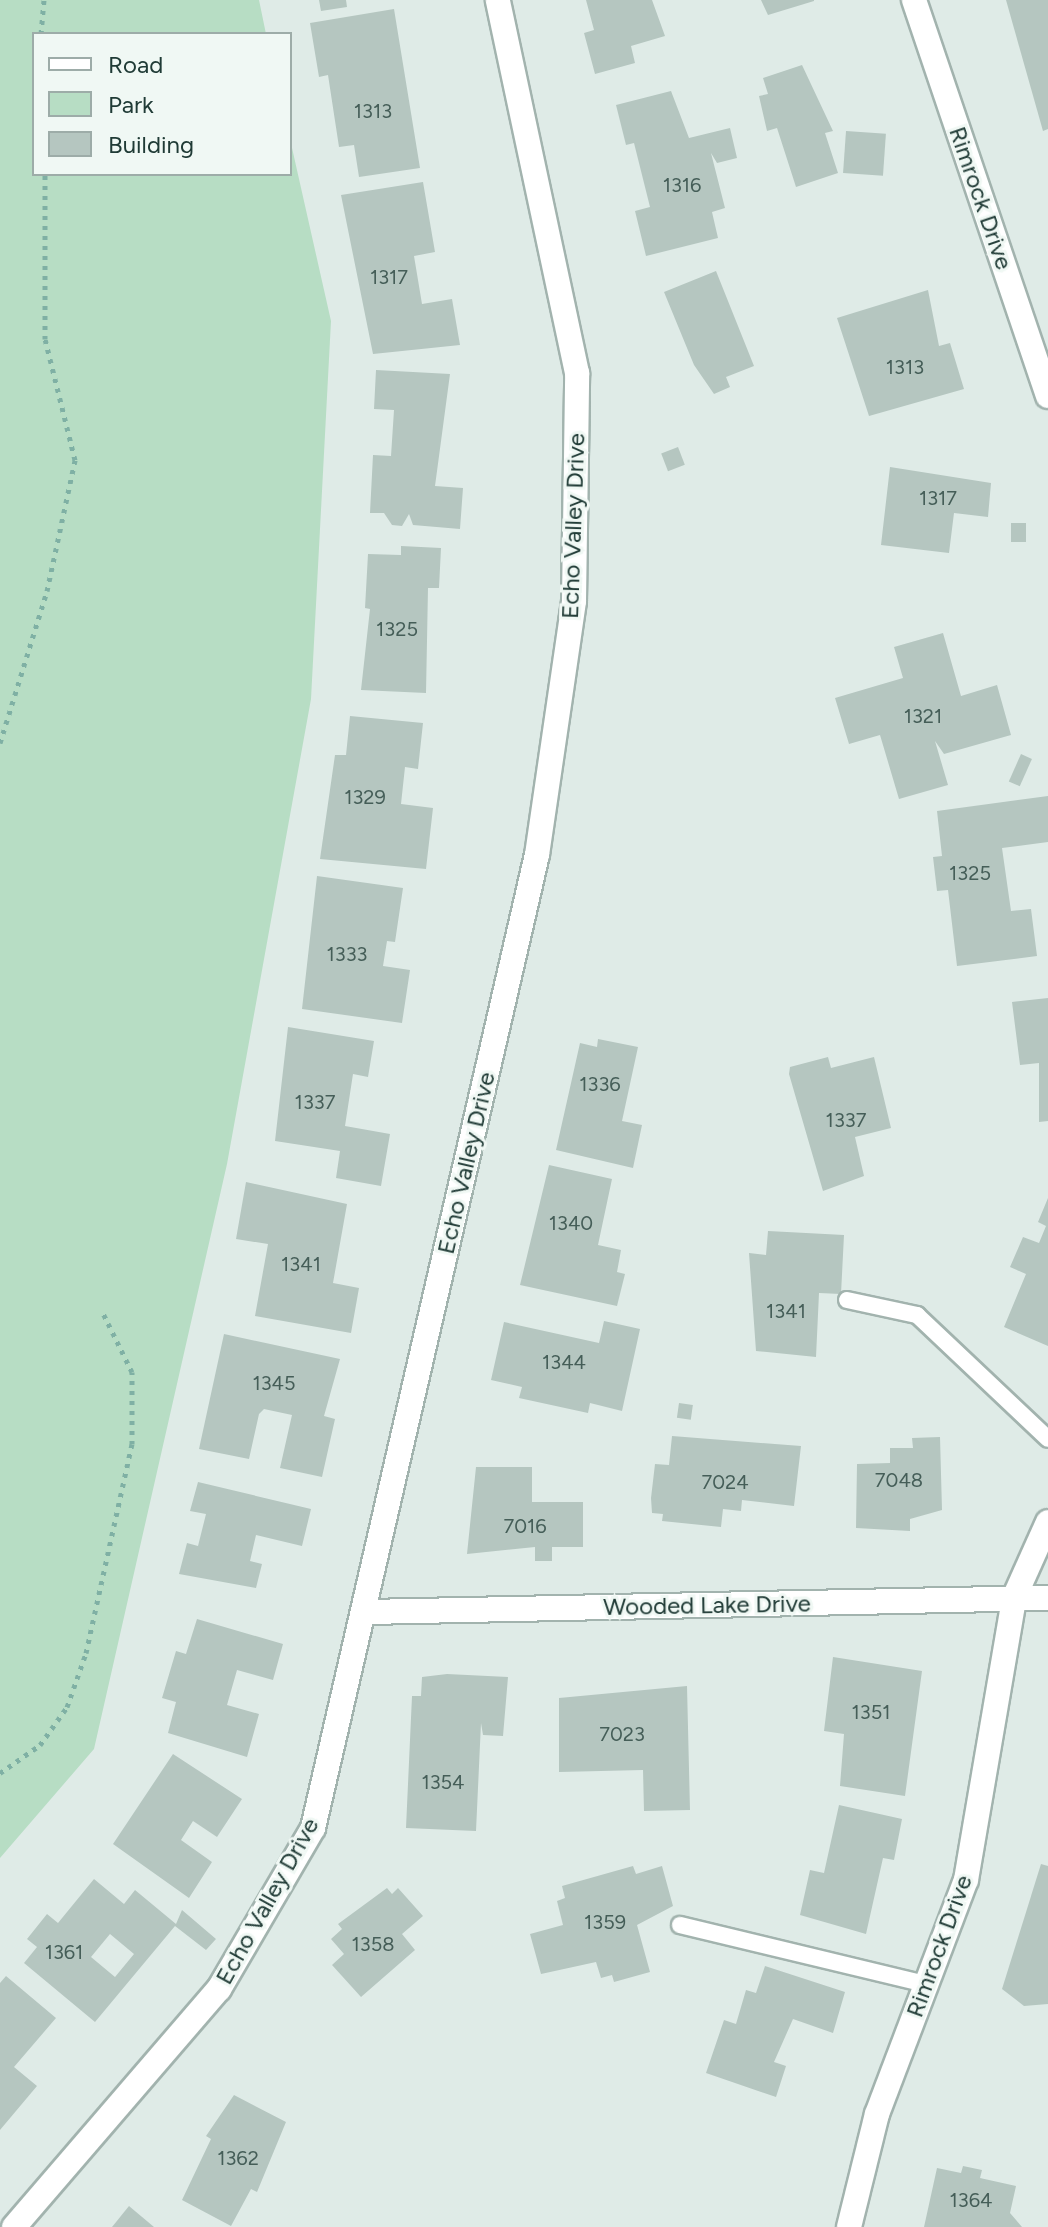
<!DOCTYPE html>
<html>
<head>
<meta charset="utf-8">
<style>
  body { margin:0 }
  #map { position:relative; width:1048px; height:2227px; overflow:hidden; background:#dfebe7; font-family:Figtree,sans-serif }
  div>[style] { position:absolute }
  [style*='--x'] { left:calc(var(--x)*1px); top:calc(var(--y)*1px); width:calc(var(--w)*1px); rotate:calc(var(--a)*1deg) }
  .green>* { inset:0; background:#b7ddc4 }
  .building>* { inset:0; background:#b5c6c0; transform-origin:0 0 }
  .path>* { height:5px; margin-top:-2.5px; transform-origin:0; background:repeating-linear-gradient(90deg,#7fb0a4 0 4px,transparent 0 10px) }
  .roads { filter:drop-shadow(2px 0 #a2b3ae) drop-shadow(-2px 0 #a2b3ae) drop-shadow(0 2px #a2b3ae) drop-shadow(0 -2px #a2b3ae) }
  .service>* { height:16px; margin:-8px; padding:0 8px; transform-origin:8px; border-radius:8px; background:#fff }
  .minor>* { height:24px; margin:-12px; padding:0 12px; transform-origin:12px; border-radius:12px; background:#fff }
  span { translate:-50% -50%; white-space:nowrap; text-align:center; line-height:1.15; -webkit-text-stroke:6px #f0f8f4; paint-order:stroke }
  .number-label { font-size:20px; color:#455e58 }
  .number-label span { -webkit-text-stroke-width:0 }
  .street-label { font-size:24px; color:#203b36 }
  .legend { position:absolute; left:32px; top:32px; width:260px; height:144px; box-sizing:border-box; background:#f0f8f4; border:2px solid #9daca8; margin:0; padding:10px 14px; list-style:none; font-size:24px; color:#203b36 }
  .legend li { display:flex; align-items:center; gap:16px; height:40px }
  .legend b { width:40px; border:2px solid #9daca8 }
</style>
</head>
<body>
<div id="map">
  <div class="green">
    <div style="clip-path:polygon(0 0,259px 0,266px 34px,34px 34px,34px 174px,290px 174px,290px 139px,331px 321px,311px 699px,227px 1164px,94px 1749px,0 1858px)"></div>
  </div>
  <div class="building">
    <div style="clip-path:polygon(319px 0,346px 0,347px 7px,321px 11px)"></div>
    <div style="clip-path:polygon(586px 0,652px 0,665px 36px,631px 46px,635px 63px,595px 74px,584px 33px,594px 30px)"></div>
    <div style="clip-path:polygon(761px 0,814px 0,814px 1px,768px 15px)"></div>
    <div style="clip-path:polygon(1006px 0,1048px 0,1048px 129px,1043px 131px)"></div>
    <div style="clip-path:polygon(394px 9px,420px 168px,359px 177px,354px 145px,339px 147px,328px 75px,319px 77px,310px 23px)"></div>
    <div style="clip-path:polygon(802px 65px,833px 131px,825px 133px,838px 173px,796px 187px,777px 128px,767px 131px,759px 96px,768px 94px,763px 78px)"></div>
    <div style="clip-path:polygon(671px 91px,689px 138px,730px 128px,737px 158px,717px 163px,711px 153px,725px 208px,712px 212px,718px 238px,646px 256px,635px 211px,650px 207px,634px 143px,626px 145px,616px 105px)"></div>
    <div style="left:846px;top:131px;width:40px;height:42px;rotate:4deg"></div>
    <div style="clip-path:polygon(423px 182px,435px 252px,414px 256px,422px 304px,452px 299px,460px 345px,373px 354px,341px 195px)"></div>
    <div style="clip-path:polygon(716px 271px,754px 366px,726px 377px,730px 387px,714px 394px,694px 365px,664px 292px)"></div>
    <div style="clip-path:polygon(928px 290px,939px 346px,950px 343px,964px 389px,869px 416px,837px 318px)"></div>
    <div style="clip-path:polygon(376px 370px,450px 374px,435px 486px,463px 488px,460px 529px,413px 525px,409px 514px,402px 526px,392px 525px,384px 513px,370px 513px,373px 455px,391px 456px,394px 410px,374px 409px)"></div>
    <div style="left:678px;top:447px;width:19px;height:18px;rotate:69deg"></div>
    <div style="clip-path:polygon(890px 467px,991px 483px,988px 517px,954px 513px,949px 553px,881px 545px)"></div>
    <div style="left:1011px;top:523px;width:15px;height:19px"></div>
    <div style="clip-path:polygon(401px 546px,441px 548px,439px 588px,428px 588px,426px 693px,361px 690px,370px 609px,365px 608px,368px 554px,401px 555px)"></div>
    <div style="clip-path:polygon(943px 633px,961px 696px,997px 685px,1011px 735px,944px 754px,935px 741px,948px 785px,899px 799px,880px 735px,849px 744px,835px 698px,903px 678px,894px 647px)"></div>
    <div style="clip-path:polygon(350px 716px,423px 723px,418px 769px,405px 767px,401px 804px,433px 808px,426px 869px,320px 859px,335px 755px,346px 755px)"></div>
    <div style="left:1021px;top:754px;width:12px;height:30px;rotate:24deg"></div>
    <div style="clip-path:polygon(1048px 796px,1048px 842px,1002px 848px,1011px 911px,1031px 909px,1037px 956px,957px 966px,948px 890px,937px 891px,933px 857px,942px 856px,937px 811px)"></div>
    <div style="clip-path:polygon(317px 876px,403px 888px,395px 942px,387px 941px,383px 966px,410px 970px,402px 1023px,302px 1009px)"></div>
    <div style="clip-path:polygon(1048px 998px,1048px 1121px,1039px 1122px,1039px 1063px,1020px 1065px,1012px 1002px)"></div>
    <div style="clip-path:polygon(288px 1027px,374px 1041px,368px 1077px,353px 1074px,345px 1126px,390px 1134px,381px 1186px,336px 1178px,340px 1151px,275px 1141px)"></div>
    <div style="clip-path:polygon(598px 1039px,638px 1047px,622px 1121px,642px 1125px,633px 1168px,556px 1150px,580px 1043px,597px 1047px)"></div>
    <div style="clip-path:polygon(828px 1057px,831px 1068px,874px 1057px,891px 1128px,855px 1137px,864px 1176px,823px 1191px,789px 1074px,790px 1067px)"></div>
    <div style="clip-path:polygon(549px 1165px,612px 1179px,598px 1245px,621px 1250px,617px 1272px,625px 1274px,617px 1306px,520px 1285px)"></div>
    <div style="clip-path:polygon(246px 1182px,347px 1204px,333px 1283px,359px 1288px,351px 1333px,255px 1316px,268px 1244px,236px 1239px)"></div>
    <div style="clip-path:polygon(1048px 1198px,1048px 1346px,1004px 1327px,1026px 1274px,1010px 1267px,1023px 1237px,1039px 1243px,1046px 1226px,1038px 1222px)"></div>
    <div style="clip-path:polygon(768px 1231px,844px 1235px,841px 1294px,819px 1293px,816px 1357px,756px 1351px,749px 1253px,766px 1255px)"></div>
    <div style="clip-path:polygon(604px 1321px,640px 1329px,622px 1411px,590px 1403px,588px 1413px,519px 1398px,522px 1387px,491px 1380px,504px 1322px,599px 1343px)"></div>
    <div style="clip-path:polygon(224px 1334px,340px 1359px,324px 1416px,335px 1419px,322px 1477px,280px 1468px,292px 1415px,264px 1409px,259px 1414px,249px 1459px,199px 1449px)"></div>
    <div style="left:679px;top:1403px;width:14px;height:15px;rotate:8deg"></div>
    <div style="clip-path:polygon(672px 1436px,801px 1446px,794px 1506px,742px 1500px,741px 1511px,723px 1509px,721px 1527px,662px 1521px,663px 1514px,652px 1513px,651px 1498px,655px 1464px,669px 1465px)"></div>
    <div style="clip-path:polygon(940px 1437px,942px 1510px,910px 1519px,910px 1531px,856px 1528px,857px 1464px,890px 1463px,890px 1448px,913px 1448px,912px 1438px)"></div>
    <div style="clip-path:polygon(476px 1467px,532px 1467px,532px 1502px,583px 1502px,583px 1547px,552px 1547px,552px 1561px,535px 1561px,535px 1547px,467px 1554px)"></div>
    <div style="clip-path:polygon(198px 1482px,311px 1509px,302px 1546px,256px 1535px,250px 1561px,262px 1564px,256px 1588px,179px 1574px,187px 1543px,198px 1546px,206px 1514px,190px 1511px)"></div>
    <div style="clip-path:polygon(197px 1619px,283px 1644px,273px 1680px,237px 1670px,227px 1705px,259px 1714px,247px 1757px,168px 1733px,176px 1702px,162px 1698px,176px 1651px,186px 1654px)"></div>
    <div style="clip-path:polygon(833px 1657px,922px 1671px,905px 1796px,840px 1786px,844px 1734px,824px 1731px)"></div>
    <div style="clip-path:polygon(447px 1674px,508px 1677px,503px 1736px,483px 1735px,481px 1723px,476px 1831px,406px 1828px,412px 1696px,421px 1696px,422px 1677px)"></div>
    <div style="clip-path:polygon(687px 1686px,690px 1810px,644px 1811px,643px 1770px,559px 1772px,559px 1698px)"></div>
    <div style="clip-path:polygon(173px 1754px,242px 1799px,217px 1837px,193px 1821px,181px 1840px,212px 1862px,189px 1898px,113px 1844px)"></div>
    <div style="clip-path:polygon(839px 1805px,902px 1819px,894px 1860px,883px 1858px,866px 1934px,800px 1915px,810px 1870px,824px 1873px)"></div>
    <div style="clip-path:polygon(1041px 1864px,1048px 1866px,1048px 2004px,1024px 2006px,1002px 1989px)"></div>
    <div style="clip-path:polygon(633px 1866px,636px 1874px,662px 1866px,673px 1906px,637px 1925px,650px 1972px,614px 1982px,612px 1975px,601px 1978px,596px 1962px,541px 1974px,530px 1934px,563px 1925px,557px 1901px,565px 1898px,562px 1886px)"></div>
    <div style="clip-path:polygon(evenodd,94px 1879px,124px 1904px,135px 1890px,176px 1924px,182px 1910px,216px 1939px,206px 1950px,175px 1926px,95px 2022px,24px 1963px,37px 1947px,27px 1939px,47px 1914px,58px 1923px,94px 1879px,110px 1934px,134px 1954px,115px 1977px,91px 1957px,110px 1934px)"></div>
    <div style="clip-path:polygon(387px 1888px,392px 1894px,398px 1888px,423px 1916px,402px 1934px,415px 1950px,361px 1997px,332px 1965px,344px 1954px,331px 1939px,342px 1929px,338px 1924px)"></div>
    <div style="clip-path:polygon(765px 1966px,845px 1992px,833px 2033px,793px 2019px,774px 2062px,786px 2066px,776px 2097px,706px 2073px,724px 2020px,736px 2024px,746px 1990px,756px 1993px)"></div>
    <div style="clip-path:polygon(6px 1976px,56px 2018px,14px 2067px,37px 2086px,0 2130px,0 1983px)"></div>
    <div style="clip-path:polygon(234px 2095px,286px 2122px,257px 2192px,251px 2189px,231px 2226px,182px 2200px,211px 2139px,206px 2136px)"></div>
    <div style="clip-path:polygon(963px 2166px,982px 2170px,980px 2178px,1016px 2186px,1010px 2213px,1022px 2227px,924px 2227px,937px 2168px,961px 2173px)"></div>
    <div style="clip-path:polygon(129px 2206px,154px 2227px,112px 2227px)"></div>
  </div>
  <div class="path">
    <div style="--x:41;--y:34;--w:34;--a:-85"></div>
    <div style="--x:0;--y:743;--w:159;--a:-72.8"></div>
    <div style="--x:47;--y:591;--w:134;--a:-77.9"></div>
    <div style="--x:75;--y:460;--w:125;--a:-103.9"></div>
    <div style="--x:45;--y:339;--w:165;--a:-90"></div>
    <div style="--x:0;--y:1773;--w:49;--a:-35"></div>
    <div style="--x:40;--y:1745;--w:47;--a:-54.6"></div>
    <div style="--x:67;--y:1707;--w:57;--a:-70.6"></div>
    <div style="--x:86;--y:1653;--w:214;--a:-77.6"></div>
    <div style="--x:132;--y:1444;--w:72;--a:-90"></div>
    <div style="--x:132;--y:1372;--w:68;--a:-116.2"></div>
  </div>
  <div class="roads">
    <div class="service">
      <div style="--x:847;--y:1300;--w:72;--a:12.1"></div>
      <div style="--x:917;--y:1315;--w:180;--a:43.4"></div>
      <div style="--x:680;--y:1925;--w:253;--a:13.5"></div>
    </div>
    <div class="minor">
      <div style="--x:914;--y:0;--w:418;--a:71.3"></div>
      <div style="--x:367;--y:1612;--w:681;--a:-1.18"></div>
      <div style="--x:14;--y:2227;--w:314;--a:-49.3"></div>
      <div style="--x:219;--y:1989;--w:186;--a:-59.7"></div>
      <div style="--x:313;--y:1828;--w:998;--a:-77.04"></div>
      <div style="--x:537;--y:855;--w:257;--a:-81.7"></div>
      <div style="--x:574;--y:601;--w:228;--a:-89.2"></div>
      <div style="--x:577;--y:373;--w:381;--a:-102"></div>
      <div style="--x:849;--y:2227;--w:116;--a:-76.1"></div>
      <div style="--x:877;--y:2114;--w:250;--a:-69.2"></div>
      <div style="--x:966;--y:1880;--w:286;--a:-80.3"></div>
      <div style="--x:1014;--y:1598;--w:83;--a:-65.9"></div>
    </div>
  </div>
  <div class="number-label">
    <span style="left:373px;top:111px">1313</span>
    <span style="left:682px;top:185px">1316</span>
    <span style="left:389px;top:277px">1317</span>
    <span style="left:905px;top:367px">1313</span>
    <span style="left:938px;top:498px">1317</span>
    <span style="left:397px;top:629px">1325</span>
    <span style="left:923px;top:716px">1321</span>
    <span style="left:365px;top:797px">1329</span>
    <span style="left:970px;top:873px">1325</span>
    <span style="left:347px;top:954px">1333</span>
    <span style="left:600px;top:1084px">1336</span>
    <span style="left:315px;top:1102px">1337</span>
    <span style="left:846px;top:1120px">1337</span>
    <span style="left:571px;top:1223px">1340</span>
    <span style="left:301px;top:1264px">1341</span>
    <span style="left:786px;top:1311px">1341</span>
    <span style="left:564px;top:1362px">1344</span>
    <span style="left:274px;top:1383px">1345</span>
    <span style="left:899px;top:1480px">7048</span>
    <span style="left:725px;top:1482px">7024</span>
    <span style="left:525px;top:1526px">7016</span>
    <span style="left:871px;top:1712px">1351</span>
    <span style="left:622px;top:1734px">7023</span>
    <span style="left:443px;top:1782px">1354</span>
    <span style="left:605px;top:1922px">1359</span>
    <span style="left:373px;top:1944px">1358</span>
    <span style="left:64px;top:1952px">1361</span>
    <span style="left:238px;top:2158px">1362</span>
    <span style="left:971px;top:2200px">1364</span>
  </div>
  <div class="street-label">
    <span style="left:981px;top:198px;rotate:71deg">Rimrock Drive</span>
    <span style="left:573px;top:526px;rotate:-88deg">Echo Valley Drive</span>
    <span style="left:466px;top:1163px;rotate:-77deg">Echo Valley Drive</span>
    <span style="left:707px;top:1605px;rotate:-1deg">Wooded Lake Drive</span>
    <span style="left:267px;top:1901px;rotate:-61deg">Echo Valley Drive</span>
    <span style="left:939px;top:1946px;rotate:-70deg">Rimrock Drive</span>
  </div>
  <ul class="legend">
  <li><b style="height:10px;background:#fff"></b>Road</li>
  <li><b style="height:22px;background:#b7ddc4"></b>Park</li>
  <li><b style="height:22px;background:#b5c6c0"></b>Building</li>
  </ul>
</div>
</body>
</html>
